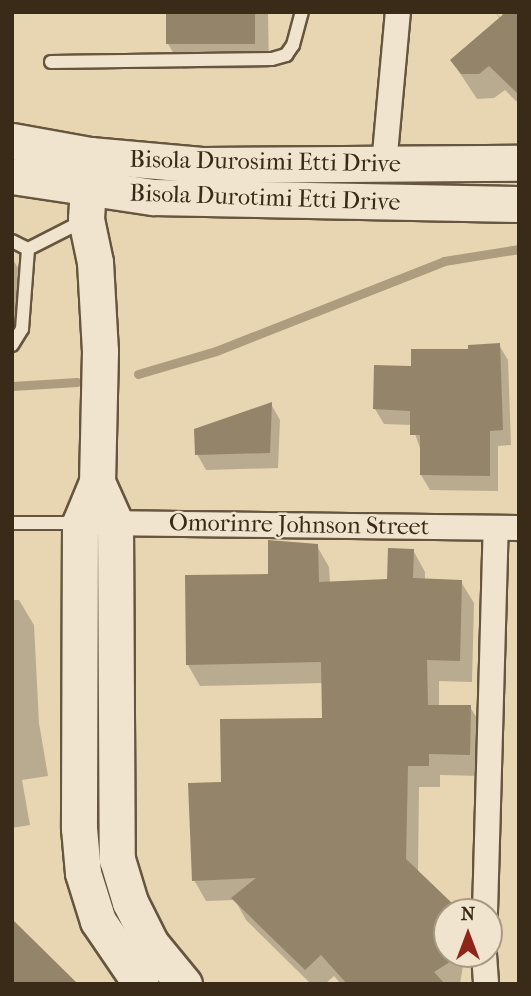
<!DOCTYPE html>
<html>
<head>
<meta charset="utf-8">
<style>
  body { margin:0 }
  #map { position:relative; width:531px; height:996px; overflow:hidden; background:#e8d6b3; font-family:"IM FELL French Canon",serif }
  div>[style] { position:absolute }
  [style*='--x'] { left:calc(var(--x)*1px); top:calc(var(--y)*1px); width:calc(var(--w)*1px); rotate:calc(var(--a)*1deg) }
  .shadow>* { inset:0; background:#0003 }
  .stream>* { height:9px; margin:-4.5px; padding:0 4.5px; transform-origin:4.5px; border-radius:4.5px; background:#ad9c7e }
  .building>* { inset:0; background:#948469; transform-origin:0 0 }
  .roads { filter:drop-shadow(2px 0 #66563f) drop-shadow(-2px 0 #66563f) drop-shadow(0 2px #66563f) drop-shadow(0 -2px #66563f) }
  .lane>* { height:12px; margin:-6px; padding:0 6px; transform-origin:6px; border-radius:6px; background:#f0e4ce }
  .street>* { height:24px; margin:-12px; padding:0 12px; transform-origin:12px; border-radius:12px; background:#f0e4ce }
  .secondary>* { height:35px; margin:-17.5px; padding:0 17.5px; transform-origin:17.5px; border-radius:17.5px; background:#f0e4ce }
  span { translate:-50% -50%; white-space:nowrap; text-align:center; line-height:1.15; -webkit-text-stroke:5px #f0e4ce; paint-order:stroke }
  .street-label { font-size:24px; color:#3a2b18 }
  .frame { position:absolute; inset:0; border:14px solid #3a2b18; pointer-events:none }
  .north { position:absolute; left:433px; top:898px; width:70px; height:70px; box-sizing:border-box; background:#f0e4ce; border:2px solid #a79a85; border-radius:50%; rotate:0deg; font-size:19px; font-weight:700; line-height:28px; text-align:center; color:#3a2b18 }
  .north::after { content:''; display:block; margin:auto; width:24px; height:32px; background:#8f2418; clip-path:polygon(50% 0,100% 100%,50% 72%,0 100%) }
</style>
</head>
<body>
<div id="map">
  <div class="shadow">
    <div style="clip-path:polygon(168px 12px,268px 12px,269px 68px,183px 69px,168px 44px)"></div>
    <div style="clip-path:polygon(495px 12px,506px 23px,501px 12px,519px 12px,519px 104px,505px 90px,494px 98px,477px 99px,452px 61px,500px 19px)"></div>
    <div style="clip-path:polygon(12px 258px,24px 278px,20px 344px,12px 343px)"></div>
    <div style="clip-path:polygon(499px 345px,508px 360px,511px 445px,498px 446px,498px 491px,430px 490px,421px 475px,421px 451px,412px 425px,384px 424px,375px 409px,413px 368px)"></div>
    <div style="clip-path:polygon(271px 404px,280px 420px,278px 468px,206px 470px,197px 454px)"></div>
    <div style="clip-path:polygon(317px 546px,329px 567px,330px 583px,389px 581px,413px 550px,425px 572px,425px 581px,461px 582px,474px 603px,472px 682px,439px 681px,439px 707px,470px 707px,483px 728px,482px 776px,440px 775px,440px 787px,419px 787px,418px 873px,456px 912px,447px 912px,447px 954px,465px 954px,460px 984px,341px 984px,334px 976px,325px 984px,311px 984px,246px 920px,235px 900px,206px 901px,194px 880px,223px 784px,324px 719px,323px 683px,200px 686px,188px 665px,269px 575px)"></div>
    <div style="clip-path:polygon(12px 600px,19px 600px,34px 625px,39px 723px,48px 776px,22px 780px,30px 825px,12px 828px)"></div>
  </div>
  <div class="stream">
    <div style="--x:138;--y:374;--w:81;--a:-16.4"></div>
    <div style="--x:216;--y:351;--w:245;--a:-21.5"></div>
    <div style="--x:444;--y:261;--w:76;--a:-9.1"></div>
    <div style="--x:12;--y:386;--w:65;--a:-3.5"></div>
  </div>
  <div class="building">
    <div style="left:166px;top:12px;width:89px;height:32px"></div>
    <div style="clip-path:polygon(506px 12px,519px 12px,519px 95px,489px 66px,479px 74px,461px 74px,450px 60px)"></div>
    <div style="clip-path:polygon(500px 343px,503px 430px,490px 431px,490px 476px,420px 475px,420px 435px,410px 435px,410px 411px,373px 409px,374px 365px,411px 366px,411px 349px,468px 349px,468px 345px)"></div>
    <div style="clip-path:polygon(272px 402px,270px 453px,195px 455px,194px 429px)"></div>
    <div style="clip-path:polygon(268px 540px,318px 544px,319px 582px,387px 579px,388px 548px,414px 549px,413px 578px,462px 580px,460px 661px,427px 660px,428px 705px,471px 705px,470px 755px,429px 754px,429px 766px,408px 766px,406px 859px,454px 905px,454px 912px,447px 912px,447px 954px,453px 954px,453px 960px,434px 972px,445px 984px,347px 984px,321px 955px,305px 970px,231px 898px,256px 878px,192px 881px,188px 783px,221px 782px,220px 719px,322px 718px,321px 662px,186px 665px,185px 575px,268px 574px)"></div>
    <div style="clip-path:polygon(12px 919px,78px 984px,12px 984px)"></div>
  </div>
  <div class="roads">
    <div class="lane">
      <div style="--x:51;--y:62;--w:221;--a:-0.8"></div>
      <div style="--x:272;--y:59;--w:15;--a:-16"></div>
      <div style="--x:286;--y:55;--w:12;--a:-55"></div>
      <div style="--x:293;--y:45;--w:34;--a:-75"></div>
      <div style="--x:12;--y:241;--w:18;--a:27"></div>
      <div style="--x:28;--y:249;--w:62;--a:-27"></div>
      <div style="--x:12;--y:345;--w:19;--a:-58"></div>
      <div style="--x:22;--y:329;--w:80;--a:-85.7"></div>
      <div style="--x:12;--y:523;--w:66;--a:0"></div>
    </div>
    <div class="street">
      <div style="--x:384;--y:165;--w:154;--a:-84.8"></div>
      <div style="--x:99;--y:523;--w:420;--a:0.7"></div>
      <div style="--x:485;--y:912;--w:384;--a:-88.4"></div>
      <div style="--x:484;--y:954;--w:30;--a:86"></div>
    </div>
    <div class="secondary">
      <div style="--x:12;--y:141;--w:79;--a:10.2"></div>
      <div style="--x:90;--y:155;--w:112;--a:5.1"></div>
      <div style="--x:202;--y:165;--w:317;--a:-0.4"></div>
      <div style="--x:90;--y:155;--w:64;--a:93.6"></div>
      <div style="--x:86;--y:219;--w:44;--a:78.2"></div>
      <div style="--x:95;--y:262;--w:89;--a:86.8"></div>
      <div style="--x:100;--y:351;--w:131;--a:91.3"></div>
      <div style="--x:97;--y:482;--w:44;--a:112.5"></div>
      <div style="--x:80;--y:523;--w:305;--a:90.2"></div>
      <div style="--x:79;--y:828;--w:45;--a:84.9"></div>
      <div style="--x:83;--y:873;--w:50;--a:72.6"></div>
      <div style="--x:98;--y:921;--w:76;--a:55.7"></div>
      <div style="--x:12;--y:176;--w:143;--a:8.5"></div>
      <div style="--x:153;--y:197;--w:366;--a:1.1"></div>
      <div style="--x:97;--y:482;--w:44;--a:65.8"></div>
      <div style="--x:115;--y:522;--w:337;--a:89.7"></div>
      <div style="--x:117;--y:859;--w:45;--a:73.2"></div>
      <div style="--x:130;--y:902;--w:47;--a:63.4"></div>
      <div style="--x:151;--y:944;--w:52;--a:50.5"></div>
    </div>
  </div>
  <div class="street-label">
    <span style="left:265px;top:162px;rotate:1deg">Bisola Durosimi Etti Drive</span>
    <span style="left:265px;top:198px;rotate:2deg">Bisola Durotimi Etti Drive</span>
    <span style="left:299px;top:525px;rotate:1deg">Omorinre Johnson Street</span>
  </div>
  <div class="frame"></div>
  <div class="north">N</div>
</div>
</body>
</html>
